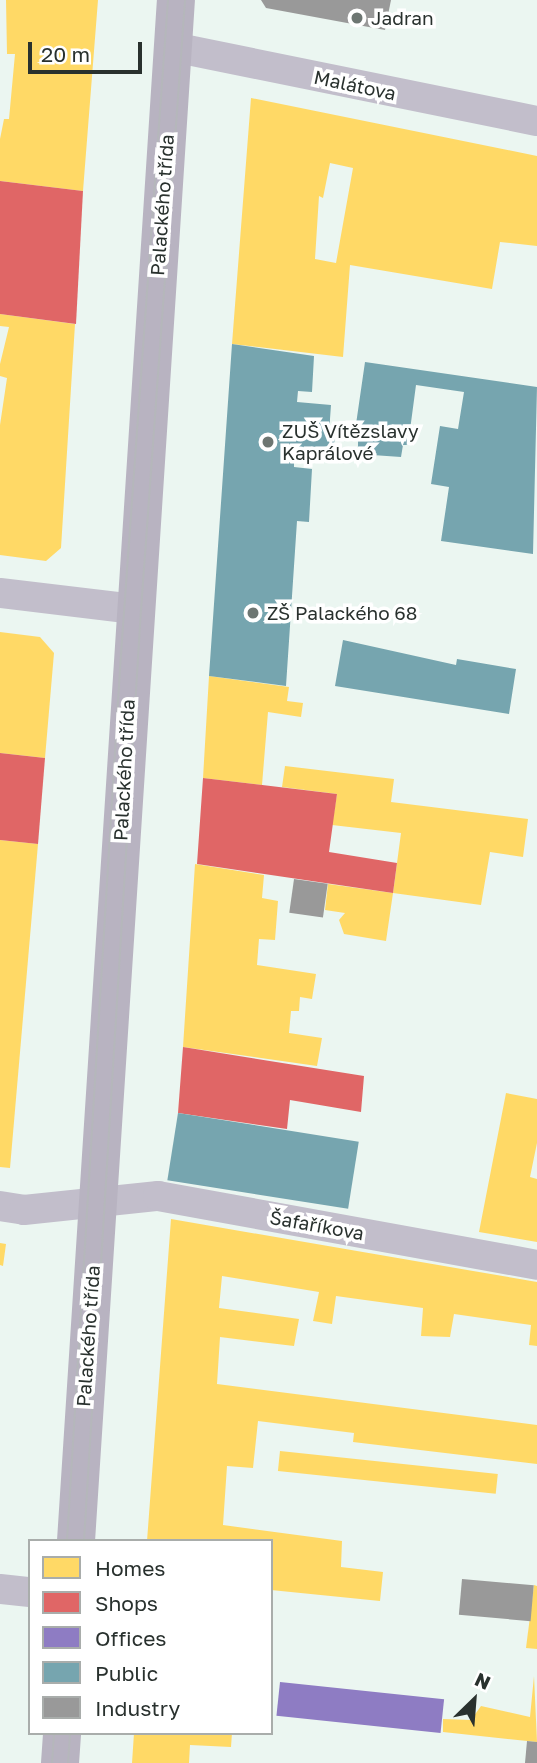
<!DOCTYPE html>
<html>
<head>
<meta charset="utf-8">
<style>
  body { margin:0 }
  #map { position:relative; width:537px; height:1763px; overflow:hidden; background:#ebf6f1; font-family:"Golos Text",sans-serif }
  div>[style] { position:absolute }
  [style*='--x'] { left:calc(var(--x)*1px); top:calc(var(--y)*1px); width:calc(var(--w)*1px); rotate:calc(var(--a)*1deg) }
  .homes>* { inset:0; background:#ffd966; transform-origin:0 0 }
  .shops>* { inset:0; background:#e06666 }
  .offices>* { inset:0; background:#8e7cc3; transform-origin:0 0 }
  .public>* { inset:0; background:#76a5af; transform-origin:0 0 }
  .industry>* { inset:0; background:#999; transform-origin:0 0 }
  .street>* { height:30px; margin:-15px; padding:0 15px; transform-origin:15px; border-radius:15px; background:#c2becb }
  .secondary>* { height:38px; margin:-19px; padding:0 19px; transform-origin:19px; border-radius:19px; background:#b8b3c1 }
  .tram>* { height:2px; margin:-1px; padding:0 1px; transform-origin:1px; border-radius:1px; background:#b5b7bb }
  .dots>* { width:19px; height:19px; translate:-50% -50%; box-sizing:border-box; border:4px solid #fff; border-radius:50% }
  span { translate:-50% -50%; white-space:nowrap; text-align:center; line-height:1.15; -webkit-text-stroke:7px #fff; paint-order:stroke }
  .poi-label { font-size:19px; color:#29312e }
  .left { translate:0 -50%; text-align:left }
  .street-label { font-size:19px; color:#29312e }
  .legend { position:absolute; left:28px; top:1539px; width:245px; height:196px; box-sizing:border-box; background:#fff; border:2px solid #a9adab; margin:0; padding:9px 12px; list-style:none; font-size:21px; color:#29312e }
  .legend li { display:flex; align-items:center; gap:14px; height:35px }
  .legend b { width:35px; border:2px solid #a9adab }
  .north { position:absolute; left:439px; top:1665px; width:70px; height:70px; -webkit-text-stroke:5px #fff; paint-order:stroke; rotate:25deg; font-size:19px; font-weight:700; line-height:28px; text-align:center; color:#29312e }
  .north::after { content:''; display:block; margin:auto; width:24px; height:32px; background:#29312e; clip-path:polygon(50% 0,100% 100%,50% 72%,0 100%) }
  .scale { position:absolute; left:28px; top:42px; width:114px; height:32px; box-sizing:border-box; border:4px solid #29312e; border-top:0; padding-left:9px; font-size:21px; line-height:24px; white-space:nowrap; color:#29312e; -webkit-text-stroke:5px #fff; paint-order:stroke }
</style>
</head>
<body>
<div id="map">
  <div class="homes">
    <div style="clip-path:polygon(6px 0,98px 0,83px 191px,0 181px,0 139px,4px 119px,9px 119px,15px 54px,7px 54px)"></div>
    <div style="clip-path:polygon(evenodd,251px 98px,537px 156px,537px 246px,500px 242px,492px 289px,350px 265px,343px 357px,232px 344px,251px 98px,330px 163px,353px 168px,336px 263px,315px 259px,319px 196px,323px 198px,330px 163px)"></div>
    <div style="clip-path:polygon(0 314px,75px 324px,61px 548px,46px 561px,0 555px,0 425px,7px 378px,0 376px,0 364px,9px 327px,0 326px)"></div>
    <div style="clip-path:polygon(0 632px,40px 637px,54px 653px,45px 758px,0 753px)"></div>
    <div style="clip-path:polygon(209px 676px,289px 687px,287px 701px,303px 703px,301px 717px,268px 712px,262px 785px,203px 778px)"></div>
    <div style="clip-path:polygon(285px 766px,394px 779px,391px 802px,528px 819px,523px 857px,490px 852px,481px 905px,393px 893px,386px 941px,344px 934px,339px 920px,345px 913px,325px 910px,328px 884px,393px 893px,401px 833px,332px 825px,337px 794px,282px 787px)"></div>
    <div style="clip-path:polygon(0 840px,38px 844px,10px 1168px,0 1167px)"></div>
    <div style="clip-path:polygon(195px 864px,264px 875px,262px 898px,278px 901px,275px 940px,259px 939px,257px 965px,316px 974px,312px 999px,300px 997px,299px 1011px,291px 1011px,289px 1033px,322px 1038px,317px 1066px,183px 1047px)"></div>
    <div style="clip-path:polygon(506px 1093px,537px 1099px,537px 1143px,530px 1177px,537px 1179px,537px 1242px,479px 1232px)"></div>
    <div style="clip-path:polygon(171px 1219px,537px 1282px,537px 1346px,529px 1345px,531px 1325px,454px 1314px,450px 1337px,421px 1336px,423px 1308px,336px 1296px,332px 1324px,313px 1321px,319px 1292px,222px 1276px,219px 1308px,299px 1319px,294px 1346px,220px 1337px,217px 1384px,537px 1425px,537px 1464px,353px 1442px,354px 1433px,258px 1421px,253px 1468px,227px 1466px,223px 1525px,342px 1541px,341px 1567px,383px 1572px,380px 1601px,271px 1590px,271px 1541px,147px 1541px)"></div>
    <div style="clip-path:polygon(0 1243px,6px 1244px,3px 1266px,0 1265px)"></div>
    <div style="left:280px;top:1451px;width:219px;height:20px;rotate:6deg"></div>
    <div style="clip-path:polygon(534px 1585px,537px 1586px,537px 1649px,526px 1648px)"></div>
    <div style="clip-path:polygon(534px 1676px,537px 1742px,443px 1732px,443px 1719px,471px 1720px,481px 1706px,530px 1717px)"></div>
    <div style="clip-path:polygon(134px 1733px,232px 1733px,231px 1747px,190px 1745px,189px 1763px,132px 1763px)"></div>
  </div>
  <div class="shops">
    <div style="clip-path:polygon(0 181px,83px 191px,76px 324px,0 314px)"></div>
    <div style="clip-path:polygon(0 753px,45px 758px,38px 844px,0 840px)"></div>
    <div style="clip-path:polygon(203px 778px,337px 794px,329px 852px,397px 863px,393px 893px,197px 864px)"></div>
    <div style="clip-path:polygon(183px 1047px,364px 1076px,361px 1112px,290px 1100px,287px 1129px,178px 1113px)"></div>
  </div>
  <div class="offices">
    <div style="left:280px;top:1682px;width:165px;height:34px;rotate:6deg"></div>
  </div>
  <div class="public">
    <div style="clip-path:polygon(232px 344px,314px 356px,312px 392px,298px 391px,297px 402px,331px 405px,329px 433px,335px 436px,334px 445px,329px 445px,328px 461px,294px 459px,294px 467px,312px 469px,309px 522px,297px 521px,286px 686px,209px 676px)"></div>
    <div style="clip-path:polygon(365px 362px,537px 387px,533px 554px,441px 541px,449px 487px,431px 484px,440px 426px,458px 429px,464px 392px,416px 385px,408px 445px,403px 445px,401px 457px,358px 454px,358px 438px,354px 438px)"></div>
    <div style="clip-path:polygon(343px 640px,456px 665px,457px 659px,516px 669px,509px 714px,335px 686px)"></div>
    <div style="left:178px;top:1113px;width:183px;height:68px;rotate:9deg"></div>
  </div>
  <div class="industry">
    <div style="clip-path:polygon(261px 0,391px 0,385px 30px,266px 8px)"></div>
    <div style="left:294px;top:879px;width:34px;height:34px;rotate:8deg"></div>
    <div style="left:462px;top:1579px;width:72px;height:36px;rotate:5deg"></div>
    <div style="clip-path:polygon(527px 1741px,537px 1742px,537px 1763px,525px 1763px)"></div>
  </div>
  <div class="street">
    <div style="--x:173;--y:47;--w:371;--a:11.5"></div>
    <div style="--x:0;--y:593;--w:135;--a:6.8"></div>
    <div style="--x:0;--y:1206;--w:24;--a:9"></div>
    <div style="--x:24;--y:1210;--w:135;--a:-6"></div>
    <div style="--x:158;--y:1196;--w:385;--a:10.3"></div>
    <div style="--x:0;--y:1589;--w:30;--a:6"></div>
  </div>
  <div class="secondary">
    <div style="--x:76;--y:1541;--w:1544;--a:-86.29"></div>
    <div style="--x:60;--y:1763;--w:30;--a:-86"></div>
  </div>
  <div class="tram">
    <div style="--x:67;--y:1541;--w:889;--a:-86.52"></div>
    <div style="--x:121;--y:654;--w:656;--a:-85.89"></div>
    <div style="--x:84;--y:1541;--w:933;--a:-86.5"></div>
    <div style="--x:141;--y:610;--w:612;--a:-85.87"></div>
    <div style="--x:52;--y:1763;--w:30;--a:-86"></div>
    <div style="--x:68;--y:1763;--w:30;--a:-86"></div>
  </div>
  <div class="dots">
    <div style="left:357px;top:18px;background:#6d7672"></div>
    <div style="left:268px;top:442px;background:#6d7672"></div>
    <div style="left:253px;top:613px;background:#6d7672"></div>
  </div>
  <div class="poi-label">
    <span class="left" style="left:371px;top:18px">Jadran</span>
    <span class="left" style="left:282px;top:442px">ZUŠ Vítězslavy<br>Kaprálové</span>
    <span class="left" style="left:267px;top:613px">ZŠ Palackého 68</span>
  </div>
  <div class="street-label">
    <span style="left:355px;top:85px;rotate:12deg">Malátova</span>
    <span style="left:162px;top:205px;rotate:-86deg">Palackého třída</span>
    <span style="left:124px;top:770px;rotate:-87deg">Palackého třída</span>
    <span style="left:317px;top:1225px;rotate:10deg">Šafaříkova</span>
    <span style="left:88px;top:1336px;rotate:-86deg">Palackého třída</span>
  </div>
  <ul class="legend">
  <li><b style="height:19px;background:#ffd966"></b>Homes</li>
  <li><b style="height:19px;background:#e06666"></b>Shops</li>
  <li><b style="height:19px;background:#8e7cc3"></b>Offices</li>
  <li><b style="height:19px;background:#76a5af"></b>Public</li>
  <li><b style="height:19px;background:#999"></b>Industry</li>
  </ul>
  <div class="north">N</div>
  <div class="scale">20 m</div>
</div>
</body>
</html>
